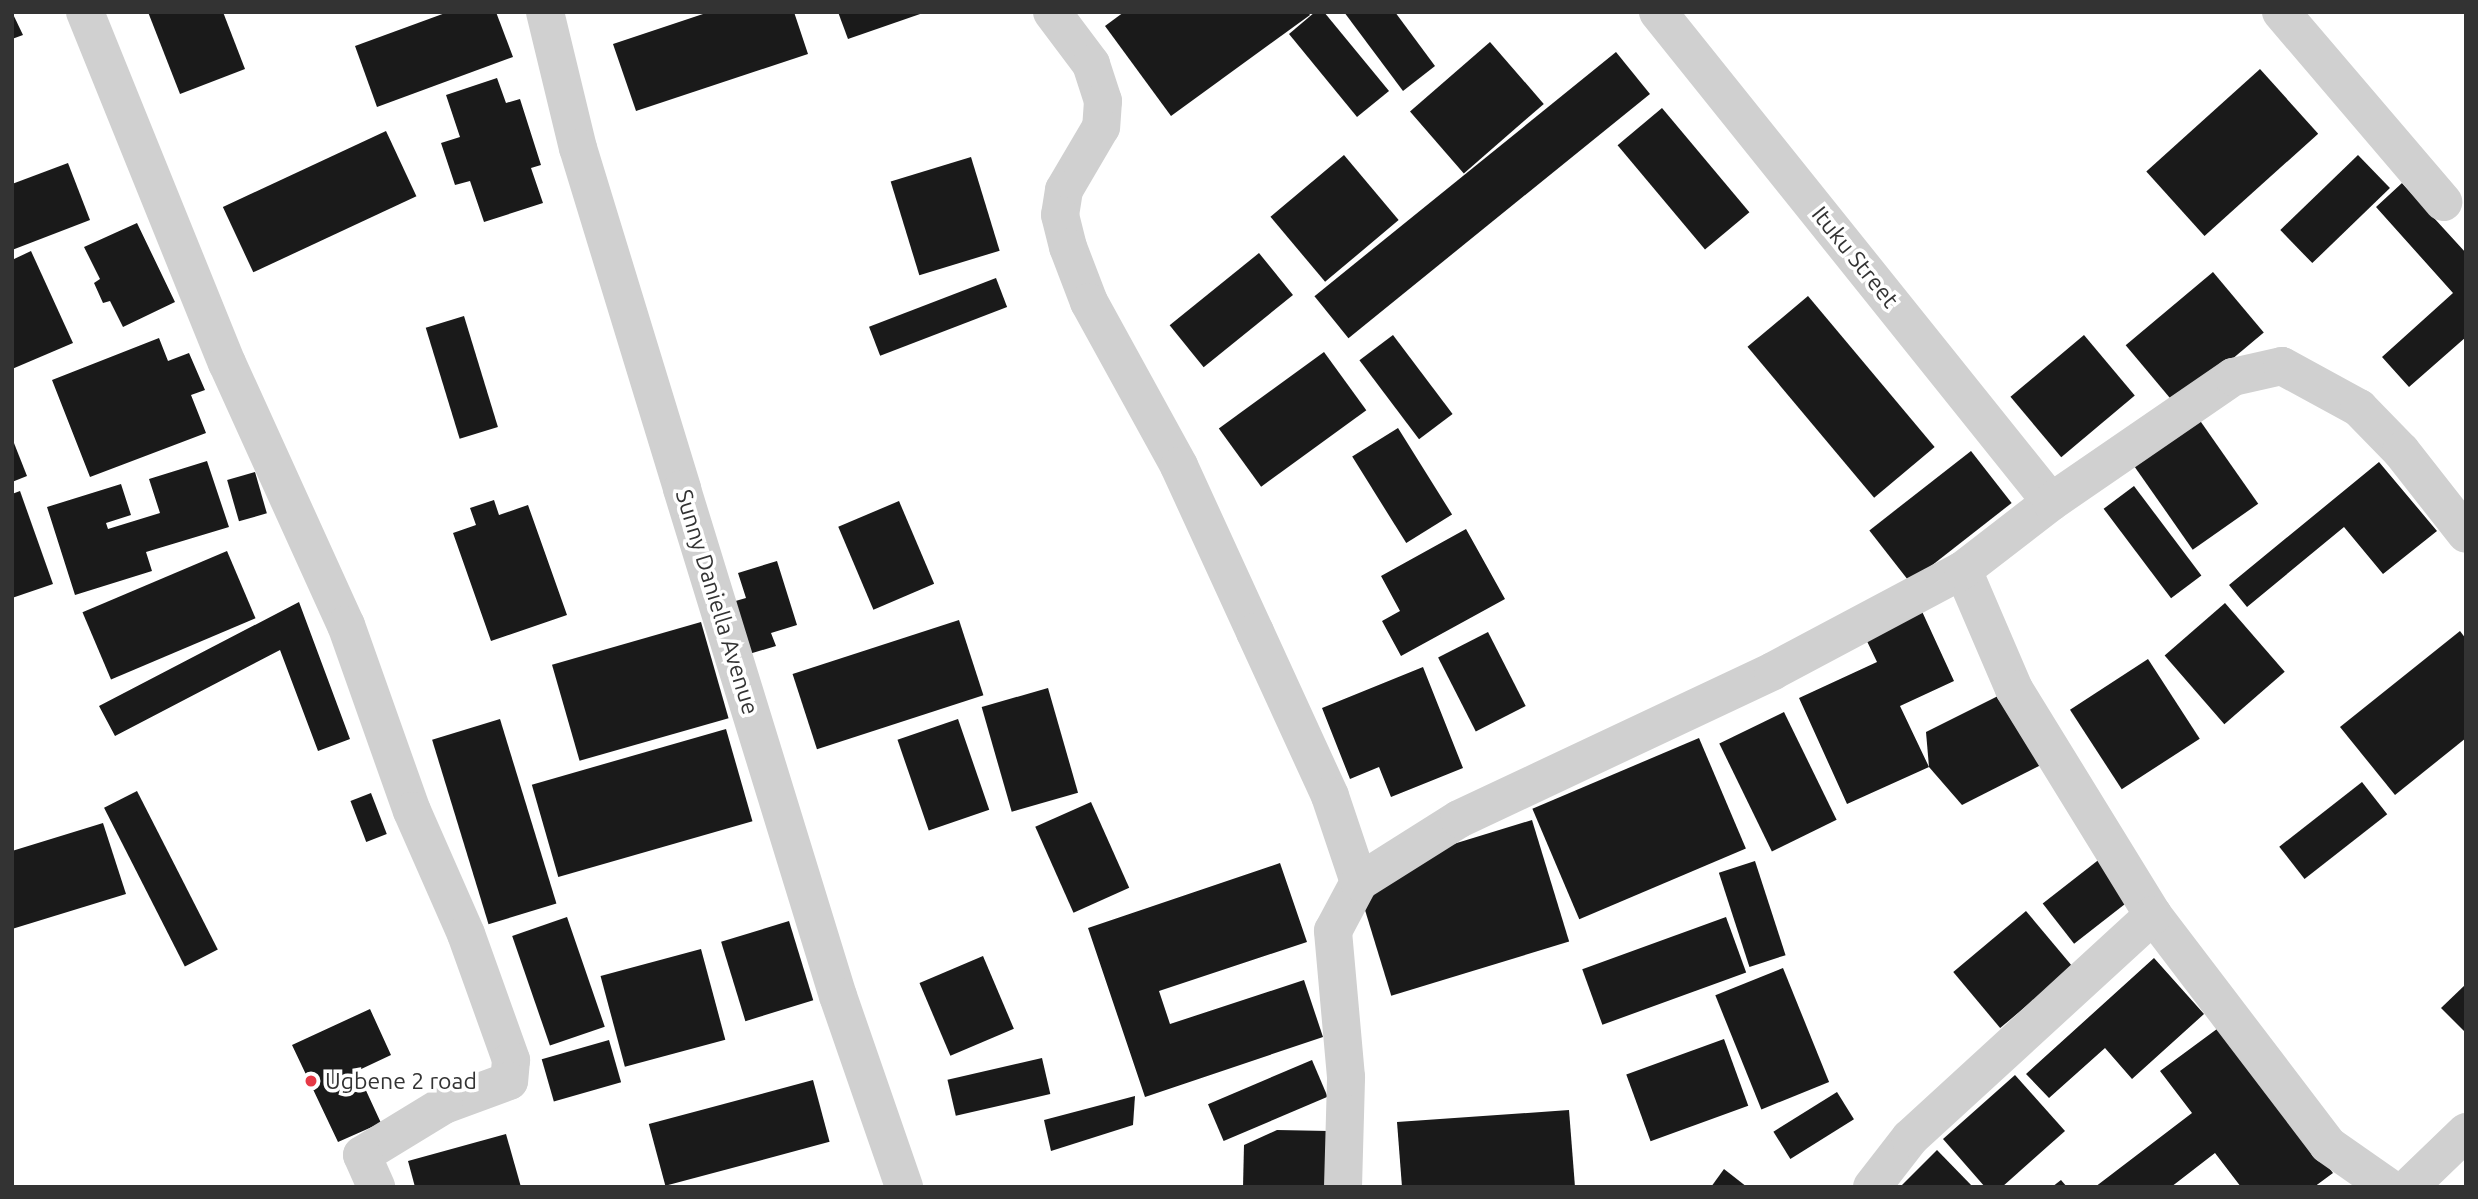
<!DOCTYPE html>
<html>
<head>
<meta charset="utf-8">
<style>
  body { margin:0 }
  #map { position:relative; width:2478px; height:1199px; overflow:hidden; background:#fff; font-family:Ubuntu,sans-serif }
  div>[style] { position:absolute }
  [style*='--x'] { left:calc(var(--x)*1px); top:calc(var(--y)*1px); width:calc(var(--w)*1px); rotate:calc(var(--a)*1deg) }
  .building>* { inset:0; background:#1a1a1a; transform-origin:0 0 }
  .minor>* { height:38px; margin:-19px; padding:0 19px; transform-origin:19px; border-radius:19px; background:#d0d0d0 }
  .dots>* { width:19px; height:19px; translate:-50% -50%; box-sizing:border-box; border:4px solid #fff; border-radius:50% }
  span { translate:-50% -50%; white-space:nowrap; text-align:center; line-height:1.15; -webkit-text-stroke:7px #fff; paint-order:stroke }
  .street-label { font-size:23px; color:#333 }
  .poi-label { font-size:23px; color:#333 }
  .left { translate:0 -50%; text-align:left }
  .frame { position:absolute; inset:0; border:14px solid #333; pointer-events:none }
</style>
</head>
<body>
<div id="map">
  <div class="building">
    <div style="clip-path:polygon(12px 12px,23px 35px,12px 39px)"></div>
    <div style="clip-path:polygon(148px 12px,223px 12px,245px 69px,180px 94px)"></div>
    <div style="clip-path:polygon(448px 12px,496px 12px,513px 57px,377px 107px,355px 46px)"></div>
    <div style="clip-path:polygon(709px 12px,794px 12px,808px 54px,636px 111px,613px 44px)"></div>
    <div style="clip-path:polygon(838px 12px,923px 12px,923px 13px,848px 39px)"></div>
    <div style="clip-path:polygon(1124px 12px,1308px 12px,1310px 15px,1171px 116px,1105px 26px)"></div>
    <div style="clip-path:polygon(1315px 12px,1324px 12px,1389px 91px,1357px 117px,1289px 34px)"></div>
    <div style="clip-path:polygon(1344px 12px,1395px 12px,1435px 66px,1403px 91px)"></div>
    <div style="left:1490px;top:42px;width:82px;height:106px;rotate:49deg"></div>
    <div style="left:1616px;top:52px;width:54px;height:388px;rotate:51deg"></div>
    <div style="left:2260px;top:69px;width:87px;height:153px;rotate:48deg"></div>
    <div style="clip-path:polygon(497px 78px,506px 103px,520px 99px,541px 165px,531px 168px,543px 203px,484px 222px,470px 181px,455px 185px,441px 143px,460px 137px,446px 95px)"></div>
    <div style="left:1662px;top:108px;width:136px;height:58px;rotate:50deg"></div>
    <div style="left:386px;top:131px;width:72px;height:180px;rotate:65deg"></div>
    <div style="left:1344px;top:155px;width:85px;height:96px;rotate:50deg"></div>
    <div style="left:2358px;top:155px;width:46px;height:108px;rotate:46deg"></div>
    <div style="left:971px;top:157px;width:98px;height:84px;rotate:73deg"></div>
    <div style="clip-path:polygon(68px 163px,90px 220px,12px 250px,12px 184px)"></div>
    <div style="clip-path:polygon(2402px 183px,2466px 253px,2466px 337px,2409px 387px,2382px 357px,2453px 293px,2376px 207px)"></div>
    <div style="clip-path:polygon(137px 223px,175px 302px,123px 327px,110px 301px,103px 303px,94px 283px,100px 279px,84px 247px)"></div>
    <div style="clip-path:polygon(31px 251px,73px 343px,12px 369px,12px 260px)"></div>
    <div style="left:1259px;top:253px;width:54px;height:115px;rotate:51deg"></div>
    <div style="left:2213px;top:272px;width:79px;height:114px;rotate:50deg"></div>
    <div style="left:996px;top:278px;width:31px;height:136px;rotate:69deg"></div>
    <div style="left:1808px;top:296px;width:197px;height:79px;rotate:50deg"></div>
    <div style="left:464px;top:316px;width:116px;height:40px;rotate:73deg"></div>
    <div style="left:1393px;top:335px;width:99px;height:42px;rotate:53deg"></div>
    <div style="left:2084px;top:335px;width:79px;height:96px;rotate:50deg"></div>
    <div style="clip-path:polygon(159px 338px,168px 361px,189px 353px,205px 390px,191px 395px,206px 433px,90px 477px,52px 380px)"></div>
    <div style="left:1324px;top:352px;width:72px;height:130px;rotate:54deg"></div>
    <div style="left:2194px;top:412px;width:112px;height:80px;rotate:55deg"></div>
    <div style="left:1398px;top:428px;width:102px;height:54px;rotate:58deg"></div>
    <div style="clip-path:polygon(12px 438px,27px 476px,12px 482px)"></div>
    <div style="left:1971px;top:451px;width:66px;height:129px;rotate:52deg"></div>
    <div style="clip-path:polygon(207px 461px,229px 527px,146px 552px,152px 571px,75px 595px,47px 507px,121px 484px,131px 515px,106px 523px,108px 529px,160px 513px,149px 479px)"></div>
    <div style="clip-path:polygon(2379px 462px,2437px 531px,2383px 574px,2344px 527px,2247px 607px,2229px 585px)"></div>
    <div style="left:255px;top:472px;width:43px;height:29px;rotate:74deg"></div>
    <div style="left:2134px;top:486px;width:112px;height:38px;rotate:53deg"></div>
    <div style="clip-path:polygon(20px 491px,53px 584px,12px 598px,12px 494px)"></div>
    <div style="clip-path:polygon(494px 500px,499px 515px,528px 505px,567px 615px,491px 641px,453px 533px,476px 525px,470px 508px)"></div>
    <div style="left:899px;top:501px;width:90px;height:66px;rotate:67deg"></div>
    <div style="clip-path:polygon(1466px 529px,1505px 599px,1401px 656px,1382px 621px,1400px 611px,1381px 576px)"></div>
    <div style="left:227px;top:551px;width:73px;height:157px;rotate:67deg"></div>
    <div style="clip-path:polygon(777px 561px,797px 625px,771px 633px,776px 646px,749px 654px,732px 602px,746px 598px,738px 573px)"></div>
    <div style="clip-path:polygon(299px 602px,350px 739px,318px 751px,280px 650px,115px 736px,99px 706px)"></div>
    <div style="left:2225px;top:603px;width:91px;height:80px;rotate:49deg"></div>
    <div style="clip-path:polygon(1920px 607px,1954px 681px,1900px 706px,1929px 767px,1847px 804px,1799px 698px,1877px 662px,1863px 633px)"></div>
    <div style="left:959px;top:620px;width:79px;height:175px;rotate:72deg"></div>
    <div style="left:701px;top:622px;width:100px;height:155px;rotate:74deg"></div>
    <div style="clip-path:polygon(2460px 631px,2466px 639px,2466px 738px,2395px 795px,2340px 727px)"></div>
    <div style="left:1488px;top:632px;width:83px;height:56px;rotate:63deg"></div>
    <div style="left:2148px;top:659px;width:95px;height:93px;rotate:57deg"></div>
    <div style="clip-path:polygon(1423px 667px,1463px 768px,1391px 797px,1379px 767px,1350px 779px,1322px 708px)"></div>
    <div style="left:1048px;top:688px;width:109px;height:69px;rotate:74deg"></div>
    <div style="clip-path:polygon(2006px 692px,2043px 764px,1962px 805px,1929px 767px,1926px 732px)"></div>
    <div style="left:1784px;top:712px;width:120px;height:72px;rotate:64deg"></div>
    <div style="left:500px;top:719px;width:193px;height:71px;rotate:73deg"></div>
    <div style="left:958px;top:719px;width:96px;height:64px;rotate:71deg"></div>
    <div style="left:726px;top:729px;width:96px;height:202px;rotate:74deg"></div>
    <div style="left:1699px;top:738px;width:120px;height:181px;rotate:67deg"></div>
    <div style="left:2362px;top:782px;width:41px;height:105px;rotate:52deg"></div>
    <div style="left:137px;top:791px;width:178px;height:37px;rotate:63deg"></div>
    <div style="left:371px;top:793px;width:44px;height:22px;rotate:69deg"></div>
    <div style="left:1091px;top:802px;width:94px;height:61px;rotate:66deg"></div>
    <div style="left:1532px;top:820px;width:127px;height:186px;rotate:73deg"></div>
    <div style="clip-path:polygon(103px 823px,126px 894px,12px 929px,12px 851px)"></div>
    <div style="left:2101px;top:858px;width:51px;height:74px;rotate:52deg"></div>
    <div style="left:1755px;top:861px;width:99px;height:38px;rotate:72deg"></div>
    <div style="clip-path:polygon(1280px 863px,1307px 942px,1159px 991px,1170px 1024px,1304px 980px,1323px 1037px,1145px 1097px,1088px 928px)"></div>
    <div style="left:2026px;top:911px;width:73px;height:95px;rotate:50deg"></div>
    <div style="left:567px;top:917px;width:116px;height:58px;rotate:71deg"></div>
    <div style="left:1726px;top:917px;width:59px;height:153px;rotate:70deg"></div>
    <div style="left:789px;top:921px;width:83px;height:71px;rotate:73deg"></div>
    <div style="left:701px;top:949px;width:94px;height:104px;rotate:75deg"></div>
    <div style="left:983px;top:956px;width:79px;height:69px;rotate:67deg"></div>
    <div style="clip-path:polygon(2154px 958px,2204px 1014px,2132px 1079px,2105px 1048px,2049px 1098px,2026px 1074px)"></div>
    <div style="left:1783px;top:968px;width:123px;height:73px;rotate:68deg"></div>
    <div style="clip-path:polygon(2466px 984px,2466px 1033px,2441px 1008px)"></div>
    <div style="clip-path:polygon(370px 1009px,391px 1055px,357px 1071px,381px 1123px,338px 1142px,292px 1045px)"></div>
    <div style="clip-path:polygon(2221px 1026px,2333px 1173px,2314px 1187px,2241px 1187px,2215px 1153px,2171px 1187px,2095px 1187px,2192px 1113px,2160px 1071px)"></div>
    <div style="left:1724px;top:1039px;width:71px;height:104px;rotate:70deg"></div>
    <div style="left:609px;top:1040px;width:44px;height:70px;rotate:74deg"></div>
    <div style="left:1042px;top:1058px;width:37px;height:97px;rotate:77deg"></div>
    <div style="left:1312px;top:1060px;width:40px;height:113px;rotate:67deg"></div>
    <div style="clip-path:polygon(2015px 1075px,2065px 1131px,2002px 1187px,1985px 1187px,1943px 1139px)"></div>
    <div style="left:813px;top:1080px;width:64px;height:170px;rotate:75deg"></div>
    <div style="left:1837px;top:1092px;width:32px;height:75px;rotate:58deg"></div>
    <div style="clip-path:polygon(1135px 1096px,1133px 1125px,1051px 1151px,1044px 1120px)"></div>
    <div style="clip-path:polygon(1569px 1110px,1575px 1187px,1402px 1187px,1397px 1122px)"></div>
    <div style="clip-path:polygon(1277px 1130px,1329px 1131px,1329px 1187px,1243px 1187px,1244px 1145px)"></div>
    <div style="clip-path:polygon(506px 1134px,521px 1187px,415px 1187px,408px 1161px)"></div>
    <div style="clip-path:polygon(1937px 1150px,1973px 1187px,1900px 1187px)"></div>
    <div style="clip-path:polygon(1724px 1169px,1747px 1187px,1711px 1187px)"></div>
    <div style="clip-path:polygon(2061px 1180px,2067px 1187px,2052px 1187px)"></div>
  </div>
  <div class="minor">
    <div style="--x:85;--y:12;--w:379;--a:68"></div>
    <div style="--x:227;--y:363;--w:288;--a:65.6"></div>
    <div style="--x:346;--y:625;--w:197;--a:70.5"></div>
    <div style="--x:412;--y:811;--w:134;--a:66.3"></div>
    <div style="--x:466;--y:934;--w:134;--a:70.3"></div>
    <div style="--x:511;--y:1060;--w:21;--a:95"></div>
    <div style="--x:509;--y:1081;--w:69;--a:159.7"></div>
    <div style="--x:444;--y:1105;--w:96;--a:148.6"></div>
    <div style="--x:362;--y:1155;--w:35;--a:66"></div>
    <div style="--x:545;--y:12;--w:140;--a:76.4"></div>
    <div style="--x:578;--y:148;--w:357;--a:73"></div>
    <div style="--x:682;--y:489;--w:530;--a:72.9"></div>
    <div style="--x:838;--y:996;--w:202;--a:70.9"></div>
    <div style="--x:1052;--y:12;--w:65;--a:53.1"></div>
    <div style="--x:1091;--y:64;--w:39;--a:72"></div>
    <div style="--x:1103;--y:101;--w:26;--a:94"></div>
    <div style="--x:1101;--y:127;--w:73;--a:120.4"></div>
    <div style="--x:1064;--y:190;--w:25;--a:99"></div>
    <div style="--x:1060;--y:215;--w:33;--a:76"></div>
    <div style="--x:1068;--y:247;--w:59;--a:69.1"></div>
    <div style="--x:1089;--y:302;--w:187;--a:61.2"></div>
    <div style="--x:1179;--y:466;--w:183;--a:65.4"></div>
    <div style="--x:1255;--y:632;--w:180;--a:65.4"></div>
    <div style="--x:1330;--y:796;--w:91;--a:71.4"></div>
    <div style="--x:1658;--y:12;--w:628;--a:51.27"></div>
    <div style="--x:2281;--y:12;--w:250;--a:49.5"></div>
    <div style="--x:1963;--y:570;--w:129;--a:66.8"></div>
    <div style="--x:2014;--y:689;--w:265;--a:58.4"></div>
    <div style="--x:2153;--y:915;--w:289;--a:52.7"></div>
    <div style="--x:2328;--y:1145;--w:73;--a:35"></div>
    <div style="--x:1343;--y:1187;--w:110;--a:-88.4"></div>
    <div style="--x:1346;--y:1077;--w:147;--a:-95.1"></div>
    <div style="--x:1333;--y:931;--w:55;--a:-62"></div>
    <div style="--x:1359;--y:882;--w:118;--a:-32.2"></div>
    <div style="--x:1459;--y:819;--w:347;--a:-25.2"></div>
    <div style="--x:1773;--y:671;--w:215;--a:-28"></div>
    <div style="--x:1963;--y:570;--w:111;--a:-37.7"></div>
    <div style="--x:2051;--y:502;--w:221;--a:-34.5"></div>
    <div style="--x:2233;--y:377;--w:50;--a:-12.7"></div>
    <div style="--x:2282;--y:366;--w:88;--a:28.6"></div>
    <div style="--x:2359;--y:408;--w:60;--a:45.7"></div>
    <div style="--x:2401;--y:451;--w:105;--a:51.9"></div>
    <div style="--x:1872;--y:1187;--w:62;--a:-52.2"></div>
    <div style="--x:1910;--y:1138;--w:330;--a:-42.5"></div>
    <div style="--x:2409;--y:1187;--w:79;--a:-44"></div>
  </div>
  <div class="dots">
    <div style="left:311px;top:1081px;background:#e63946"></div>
  </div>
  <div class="street-label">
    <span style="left:1855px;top:257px;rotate:51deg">Ituku Street</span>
    <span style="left:717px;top:602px;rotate:73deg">Sunny Daniella Avenue</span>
  </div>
  <div class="poi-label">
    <span class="left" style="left:325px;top:1081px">Ugbene 2 road</span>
  </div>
  <div class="frame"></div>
</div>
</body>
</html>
